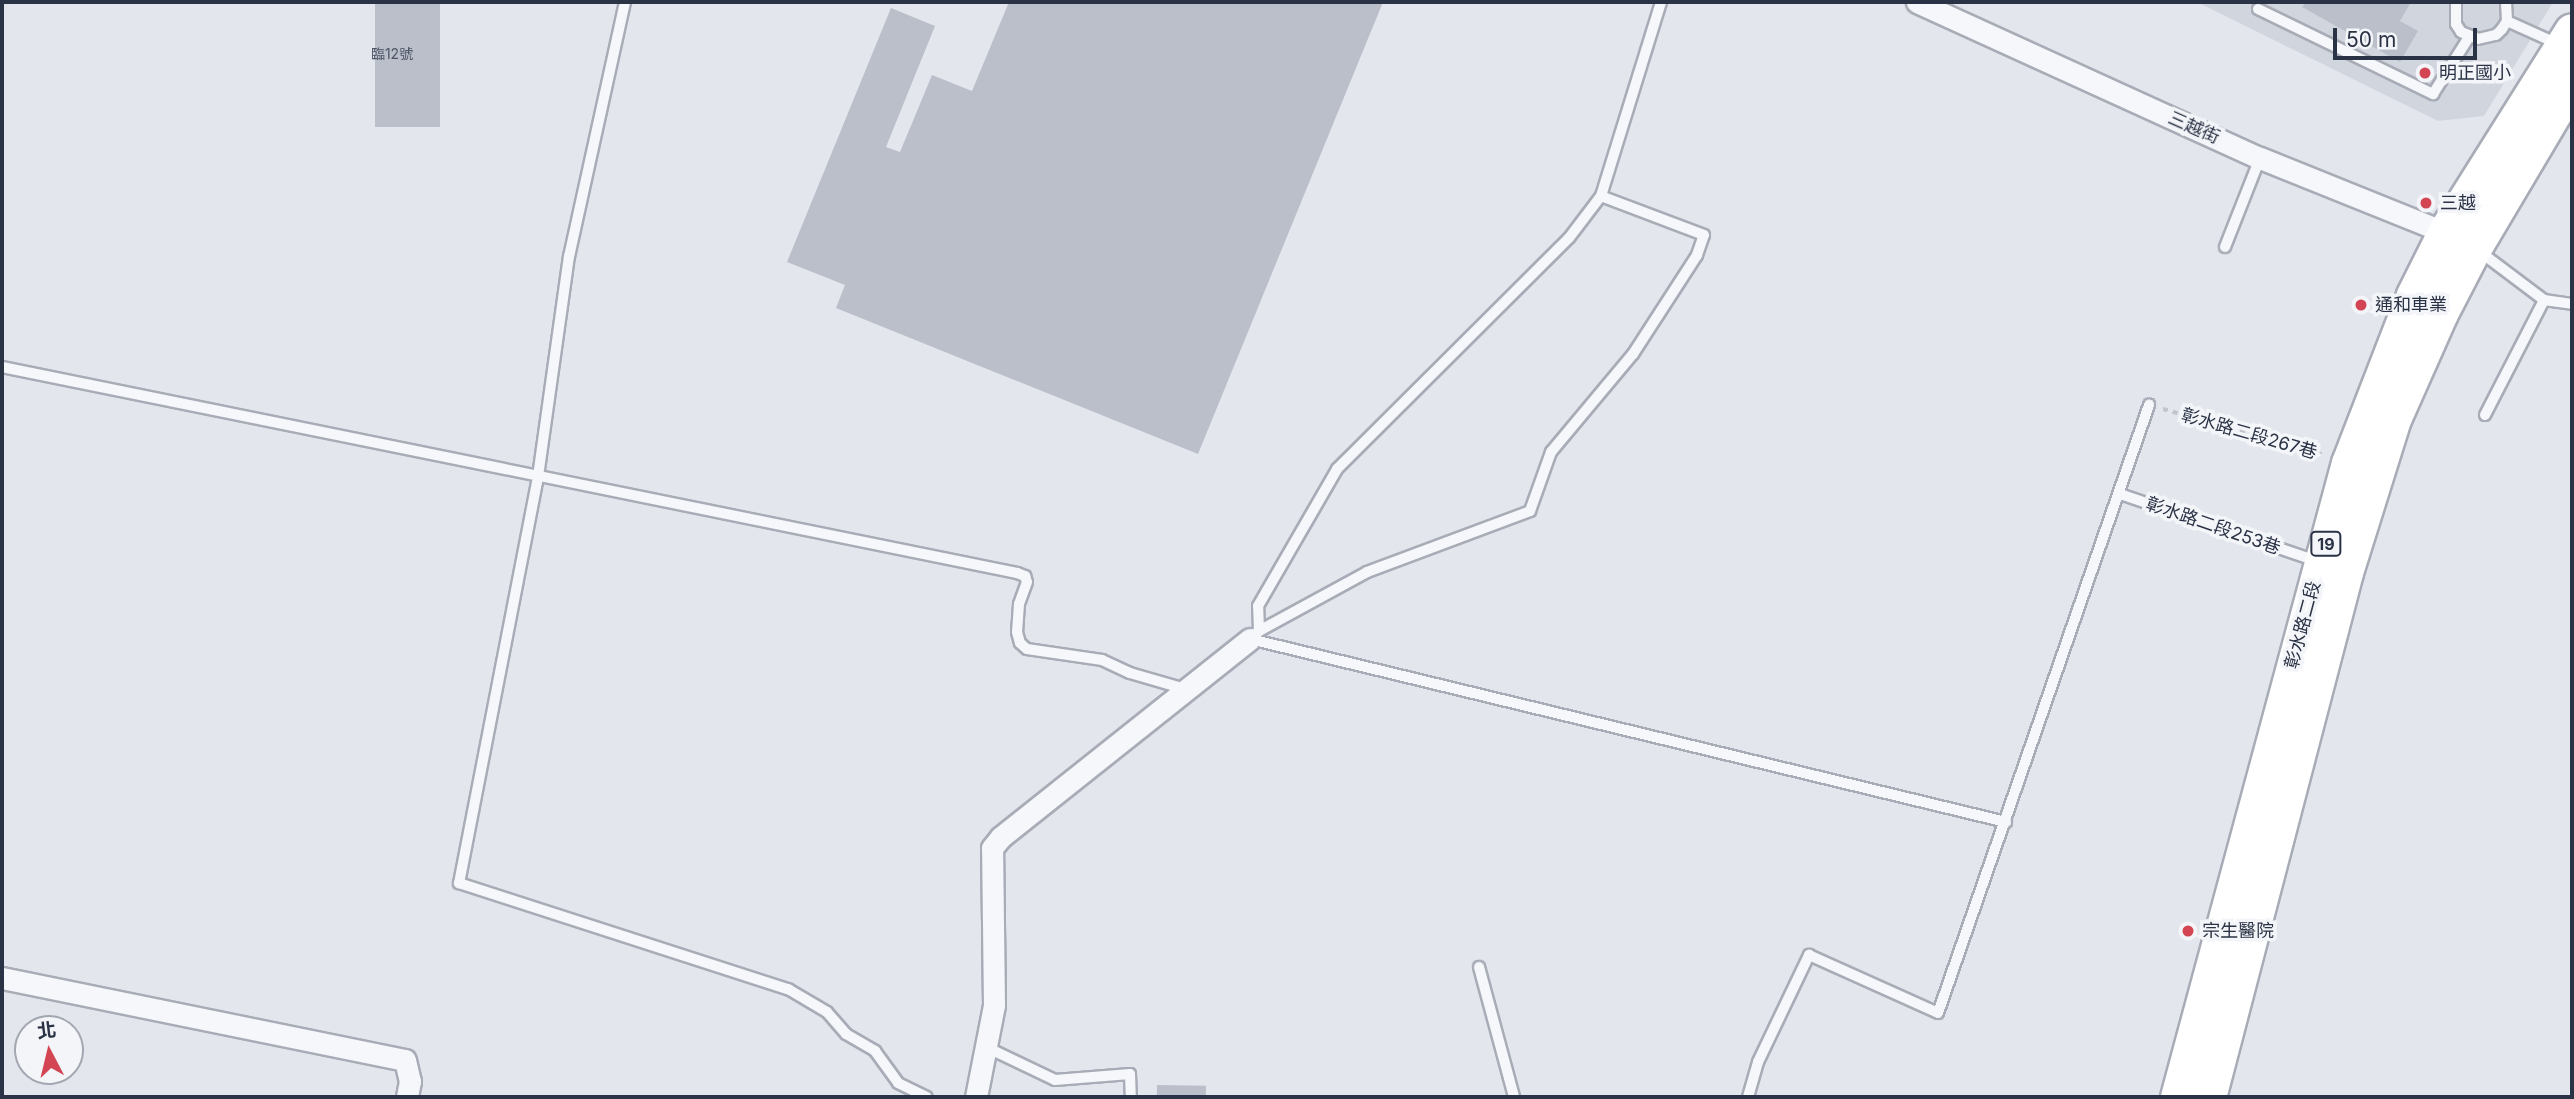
<!DOCTYPE html>
<html>
<head>
<meta charset="utf-8">
<style>
  body { margin:0 }
  #map { position:relative; width:2574px; height:1099px; overflow:hidden; background:#e3e6ec; font-family:Inter,"Noto Sans TC",sans-serif }
  div>[style] { position:absolute }
  [style*='--x'] { left:calc(var(--x)*1px); top:calc(var(--y)*1px); width:calc(var(--w)*1px); rotate:calc(var(--a)*1deg) }
  .built>* { inset:0; background:#d1d5de }
  .building>* { inset:0; background:#babfca; transform-origin:0 0 }
  .path>* { height:3.5px; margin-top:-1.75px; transform-origin:0; background:repeating-linear-gradient(90deg,#c1c4cb 0 5px,transparent 0 10px) }
  .roads { filter:drop-shadow(2px 0 #a8acb7) drop-shadow(-2px 0 #a8acb7) drop-shadow(0 2px #a8acb7) drop-shadow(0 -2px #a8acb7) }
  .service>* { height:10px; margin:-5px; padding:0 5px; transform-origin:5px; border-radius:5px; background:#f6f7fa }
  .minor>* { height:21px; margin:-10.5px; padding:0 10.5px; transform-origin:10.5px; border-radius:10.5px; background:#f6f7fa }
  .primary>* { height:35px; margin:-17.5px; padding:0 17.5px; transform-origin:17.5px; border-radius:17.5px; background:#fff }
  .dots>* { width:19px; height:19px; translate:-50% -50%; box-sizing:border-box; border:4px solid #f3f5f9; border-radius:50% }
  span { translate:-50% -50%; white-space:nowrap; text-align:center; line-height:1.15; -webkit-text-stroke:7px #f3f5f9; paint-order:stroke }
  .number-label { font-size:14px; color:#4e5566 }
  .number-label span { -webkit-text-stroke-width:0 }
  .shield-label span { padding:2px 5px; background:#f3f5f9; border:2px solid; border-radius:5px; -webkit-text-stroke-width:0 }
  .shield-label { font-size:16px; color:#2a3245; font-weight:700 }
  .poi-label { font-size:18px; color:#2a3245 }
  .left { translate:0 -50%; text-align:left }
  .street-label { font-size:18px; color:#2a3245 }
  .frame { position:absolute; inset:0; border:4px solid #2a3245; pointer-events:none }
  .north { position:absolute; left:14px; top:1015px; width:70px; height:70px; box-sizing:border-box; background:#f3f5f9; border:2px solid #a3a7b1; border-radius:50%; rotate:353deg; font-size:19px; font-weight:700; line-height:28px; text-align:center; color:#2a3245 }
  .north::after { content:''; display:block; margin:auto; width:24px; height:32px; background:#d44553; clip-path:polygon(50% 0,100% 100%,50% 72%,0 100%) }
  .scale { position:absolute; left:2333px; top:28px; width:144px; height:32px; box-sizing:border-box; border:4px solid #2a3245; border-top:0; padding-left:9px; font-size:21px; line-height:24px; white-space:nowrap; color:#2a3245; -webkit-text-stroke:5px #f3f5f9; paint-order:stroke }
</style>
</head>
<body>
<div id="map">
  <div class="built">
    <div style="clip-path:polygon(2197px 2px,2553px 2px,2484px 116px,2438px 121px)"></div>
  </div>
  <div class="building">
    <div style="left:375px;top:2px;width:65px;height:125px"></div>
    <div style="clip-path:polygon(1009px 2px,1383px 2px,1198px 454px,836px 308px,845px 285px,787px 262px,891px 8px,935px 26px,886px 147px,900px 152px,932px 75px,972px 91px)"></div>
    <div style="clip-path:polygon(2306px 2px,2411px 2px,2400px 21px,2418px 31px,2400px 62px,2302px 7px)"></div>
    <div style="left:1157px;top:1085px;width:49px;height:12px;rotate:1deg"></div>
  </div>
  <div class="path">
    <div style="--x:2163;--y:409;--w:167;--a:15.9"></div>
  </div>
  <div class="roads">
    <div class="service">
      <div style="--x:625;--y:2;--w:260;--a:102.4"></div>
      <div style="--x:569;--y:256;--w:223;--a:98"></div>
      <div style="--x:538;--y:477;--w:414;--a:101"></div>
      <div style="--x:459;--y:883;--w:346;--a:17.9"></div>
      <div style="--x:788;--y:989;--w:45;--a:30.5"></div>
      <div style="--x:827;--y:1012;--w:29;--a:49"></div>
      <div style="--x:846;--y:1034;--w:34;--a:30"></div>
      <div style="--x:875;--y:1051;--w:39;--a:54"></div>
      <div style="--x:898;--y:1083;--w:32;--a:26"></div>
      <div style="--x:2456;--y:2;--w:22;--a:90"></div>
      <div style="--x:2456;--y:24;--w:9;--a:58"></div>
      <div style="--x:2461;--y:32;--w:18;--a:22"></div>
      <div style="--x:2478;--y:39;--w:18;--a:-13"></div>
      <div style="--x:2496;--y:35;--w:8;--a:-45"></div>
      <div style="--x:2502;--y:29;--w:9;--a:-58"></div>
      <div style="--x:2507;--y:21;--w:19;--a:-93"></div>
      <div style="--x:2258;--y:9;--w:195;--a:25.9"></div>
      <div style="--x:2433;--y:94;--w:67;--a:-57.7"></div>
      <div style="--x:2507;--y:21;--w:56;--a:24.3"></div>
      <div style="--x:2225;--y:247;--w:96;--a:-68.5"></div>
      <div style="--x:2479;--y:251;--w:81;--a:37"></div>
      <div style="--x:2544;--y:300;--w:28;--a:8"></div>
      <div style="--x:2;--y:367;--w:1036;--a:11.47"></div>
      <div style="--x:1017;--y:573;--w:9;--a:21"></div>
      <div style="--x:1025;--y:576;--w:6;--a:72"></div>
      <div style="--x:1027;--y:582;--w:23;--a:110"></div>
      <div style="--x:1019;--y:604;--w:28;--a:94"></div>
      <div style="--x:1017;--y:632;--w:11;--a:75"></div>
      <div style="--x:1020;--y:643;--w:9;--a:41"></div>
      <div style="--x:1027;--y:649;--w:76;--a:8.3"></div>
      <div style="--x:1102;--y:660;--w:31;--a:25"></div>
      <div style="--x:1130;--y:673;--w:57;--a:16.2"></div>
      <div style="--x:2485;--y:415;--w:129;--a:-62.8"></div>
      <div style="--x:2120;--y:494;--w:208;--a:18.8"></div>
      <div style="--x:1259;--y:631;--w:123;--a:-28.6"></div>
      <div style="--x:1367;--y:572;--w:174;--a:-20.5"></div>
      <div style="--x:1530;--y:511;--w:63;--a:-70.4"></div>
      <div style="--x:1551;--y:452;--w:128;--a:-50.1"></div>
      <div style="--x:1633;--y:354;--w:118;--a:-57.1"></div>
      <div style="--x:1697;--y:255;--w:21;--a:-71"></div>
      <div style="--x:1704;--y:235;--w:110;--a:-159.3"></div>
      <div style="--x:1250;--y:639;--w:12;--a:-42"></div>
      <div style="--x:1259;--y:631;--w:25;--a:-92"></div>
      <div style="--x:1258;--y:606;--w:158;--a:-60"></div>
      <div style="--x:1337;--y:469;--w:327;--a:-44.9"></div>
      <div style="--x:1569;--y:238;--w:53;--a:-52.7"></div>
      <div style="--x:1601;--y:196;--w:203;--a:-72.8"></div>
      <div style="--x:1250;--y:639;--w:778;--a:13.61"></div>
      <div style="--x:1479;--y:967;--w:135;--a:74.9"></div>
      <div style="--x:986;--y:1047;--w:76;--a:25.6"></div>
      <div style="--x:1055;--y:1080;--w:75;--a:-4.6"></div>
      <div style="--x:1130;--y:1074;--w:23;--a:88"></div>
      <div style="--x:1748;--y:1097;--w:36;--a:-74"></div>
      <div style="--x:1758;--y:1062;--w:119;--a:-64.5"></div>
      <div style="--x:1809;--y:955;--w:141;--a:24.2"></div>
      <div style="--x:1938;--y:1013;--w:644;--a:-70.86"></div>
    </div>
    <div class="minor">
      <div style="--x:1917;--y:2;--w:377;--a:24.5"></div>
      <div style="--x:2260;--y:158;--w:209;--a:21.9"></div>
      <div style="--x:2;--y:978;--w:411;--a:11.5"></div>
      <div style="--x:405;--y:1060;--w:22;--a:77"></div>
      <div style="--x:410;--y:1081;--w:16;--a:101"></div>
      <div style="--x:976;--y:1097;--w:94;--a:-78.9"></div>
      <div style="--x:994;--y:1005;--w:157;--a:-90.7"></div>
      <div style="--x:992;--y:848;--w:14;--a:-51"></div>
      <div style="--x:1001;--y:837;--w:318;--a:-38.5"></div>
    </div>
    <div class="primary">
      <div style="--x:2178;--y:1097;--w:657;--a:-74.91"></div>
      <div style="--x:2349;--y:463;--w:180;--a:-68.8"></div>
      <div style="--x:2414;--y:295;--w:72;--a:-63.4"></div>
      <div style="--x:2446;--y:231;--w:236;--a:-57.8"></div>
      <div style="--x:2208;--y:1097;--w:543;--a:-75.37"></div>
      <div style="--x:2345;--y:572;--w:160;--a:-72.6"></div>
      <div style="--x:2393;--y:419;--w:116;--a:-66.1"></div>
      <div style="--x:2440;--y:313;--w:74;--a:-62.7"></div>
      <div style="--x:2474;--y:247;--w:192;--a:-59.3"></div>
    </div>
  </div>
  <div class="dots">
    <div style="left:2425px;top:73px;background:#d44553"></div>
    <div style="left:2426px;top:203px;background:#d44553"></div>
    <div style="left:2361px;top:305px;background:#d44553"></div>
    <div style="left:2188px;top:931px;background:#d44553"></div>
  </div>
  <div class="number-label">
    <span style="left:392px;top:54px">臨12號</span>
  </div>
  <div class="shield-label">
    <span style="left:2326px;top:544px">19</span>
  </div>
  <div class="poi-label">
    <span class="left" style="left:2439px;top:73px">明正國小</span>
    <span class="left" style="left:2440px;top:203px">三越</span>
    <span class="left" style="left:2375px;top:305px">通和車業</span>
    <span class="left" style="left:2202px;top:931px">宗生醫院</span>
  </div>
  <div class="street-label">
    <span style="left:2194px;top:128px;rotate:24deg">三越街</span>
    <span style="left:2249px;top:434px;rotate:16deg">彰水路二段267巷</span>
    <span style="left:2213px;top:526px;rotate:19deg">彰水路二段253巷</span>
    <span style="left:2303px;top:625px;rotate:-75deg">彰水路二段</span>
  </div>
  <div class="frame"></div>
  <div class="north">北</div>
  <div class="scale">50 m</div>
</div>
</body>
</html>
